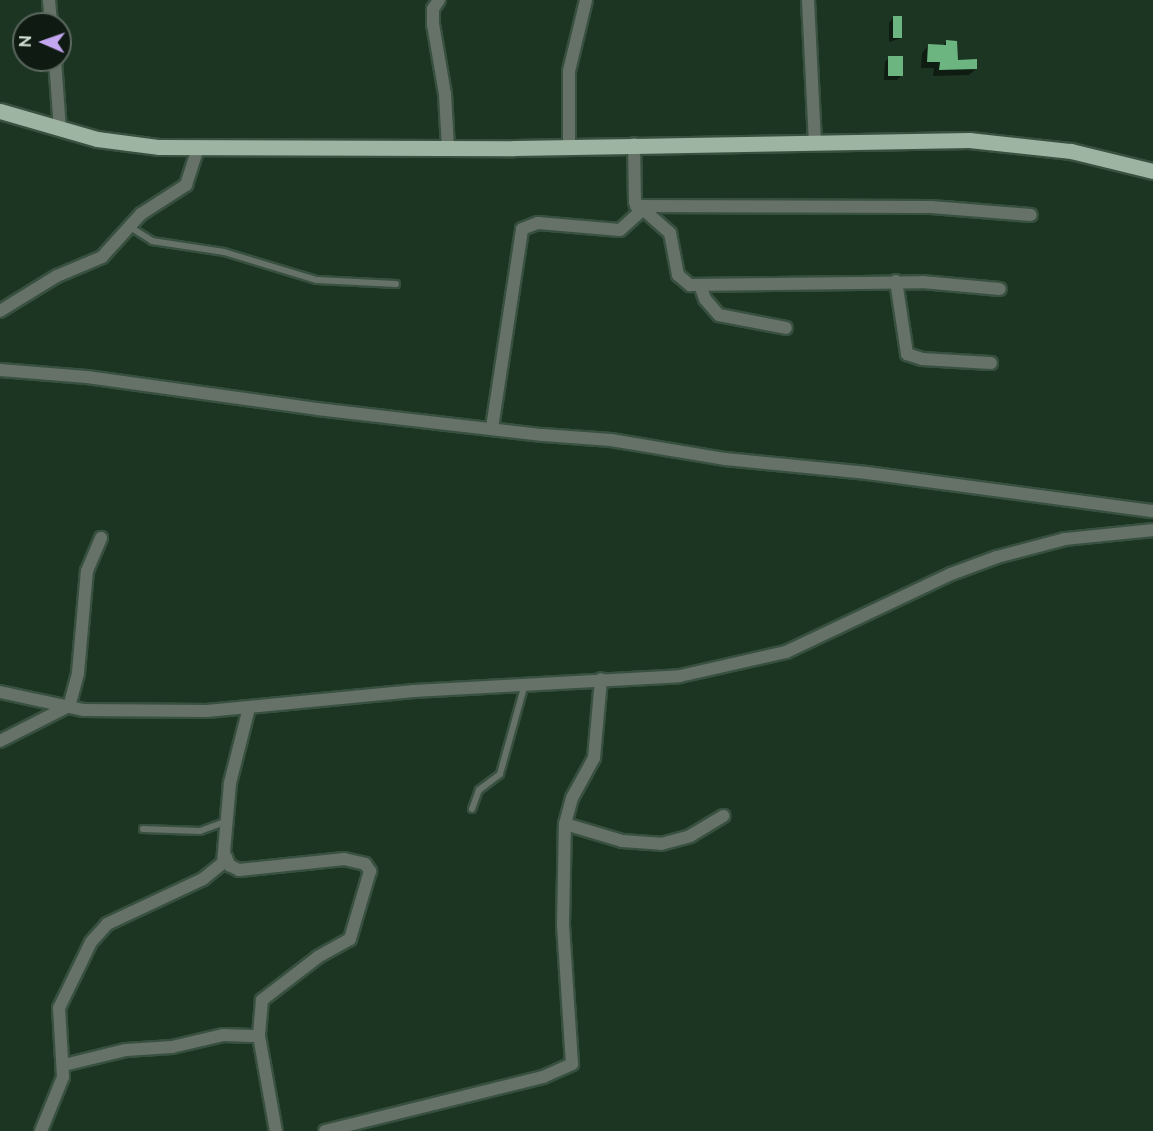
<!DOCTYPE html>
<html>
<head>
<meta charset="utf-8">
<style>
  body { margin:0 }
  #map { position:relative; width:1153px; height:1131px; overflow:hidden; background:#1c3523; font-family:Raleway,sans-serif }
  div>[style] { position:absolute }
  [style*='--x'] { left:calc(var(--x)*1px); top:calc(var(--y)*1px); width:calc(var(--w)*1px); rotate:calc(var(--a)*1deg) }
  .shadow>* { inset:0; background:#0007 }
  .building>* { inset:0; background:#6cb581; transform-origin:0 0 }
  .roads { filter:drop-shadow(2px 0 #38503f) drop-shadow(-2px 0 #38503f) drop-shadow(0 2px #38503f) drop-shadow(0 -2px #38503f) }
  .lane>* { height:6px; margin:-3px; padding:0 3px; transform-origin:3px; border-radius:3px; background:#667268 }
  .street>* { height:12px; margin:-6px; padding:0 6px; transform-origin:6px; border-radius:6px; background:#667268 }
  .primary>* { height:15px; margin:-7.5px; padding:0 7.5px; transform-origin:7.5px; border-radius:7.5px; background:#9cb4a1 }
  span { translate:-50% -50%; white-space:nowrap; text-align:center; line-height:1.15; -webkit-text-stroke:6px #0f1a12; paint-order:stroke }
  .north { position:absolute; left:12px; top:12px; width:60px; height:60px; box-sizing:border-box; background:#0f1a12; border:2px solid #5b685e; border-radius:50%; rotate:272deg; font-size:16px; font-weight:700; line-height:24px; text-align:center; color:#ceddd1 }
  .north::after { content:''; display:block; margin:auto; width:21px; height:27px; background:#c4a7f1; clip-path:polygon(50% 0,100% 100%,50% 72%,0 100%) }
</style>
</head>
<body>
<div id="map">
  <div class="shadow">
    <div style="clip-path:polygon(893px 18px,901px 38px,889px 42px,889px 23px)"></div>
    <div style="clip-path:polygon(946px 42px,956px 61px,976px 69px,969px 75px,933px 76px,934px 68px,921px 68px,922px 53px,928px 46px,942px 47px)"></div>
    <div style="clip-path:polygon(889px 58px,902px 75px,897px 80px,884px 80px,885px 62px)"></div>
  </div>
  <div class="building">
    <div style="left:902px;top:16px;width:22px;height:9px;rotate:90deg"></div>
    <div style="clip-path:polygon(946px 40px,957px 41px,958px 60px,977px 59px,977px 69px,939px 70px,940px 62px,927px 62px,928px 44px,946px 45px)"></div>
    <div style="left:888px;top:56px;width:15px;height:20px"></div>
  </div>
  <div class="roads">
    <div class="lane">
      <div style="--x:130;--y:227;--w:26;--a:32"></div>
      <div style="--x:152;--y:241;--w:73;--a:8.7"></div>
      <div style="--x:224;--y:252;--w:97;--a:16.8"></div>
      <div style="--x:317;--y:280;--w:79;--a:2.9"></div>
      <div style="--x:472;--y:809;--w:20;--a:-70"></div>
      <div style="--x:479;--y:790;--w:26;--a:-37"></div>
      <div style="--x:500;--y:774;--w:93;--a:-74.5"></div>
      <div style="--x:143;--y:829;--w:57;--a:2"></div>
      <div style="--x:200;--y:831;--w:27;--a:-20"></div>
    </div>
    <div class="street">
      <div style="--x:49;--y:0;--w:24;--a:85"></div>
      <div style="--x:439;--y:0;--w:11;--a:124"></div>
      <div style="--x:433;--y:9;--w:15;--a:90"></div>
      <div style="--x:433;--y:24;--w:71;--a:80.3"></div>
      <div style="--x:445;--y:94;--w:53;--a:86.8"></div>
      <div style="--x:808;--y:0;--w:143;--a:87.2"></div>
      <div style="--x:55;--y:60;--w:70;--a:85.9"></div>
      <div style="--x:634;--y:144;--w:58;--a:89"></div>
      <div style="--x:635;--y:202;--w:47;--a:41.5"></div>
      <div style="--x:670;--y:233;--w:43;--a:79.2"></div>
      <div style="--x:678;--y:275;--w:16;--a:40"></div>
      <div style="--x:690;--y:285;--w:232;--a:-0.7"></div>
      <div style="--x:922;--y:282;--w:78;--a:5.1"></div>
      <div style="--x:569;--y:146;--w:75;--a:-90"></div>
      <div style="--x:569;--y:71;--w:73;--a:-76.5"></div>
      <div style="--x:636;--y:206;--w:295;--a:0.2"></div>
      <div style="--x:931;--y:207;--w:100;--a:4.6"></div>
      <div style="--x:896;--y:281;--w:74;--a:81.4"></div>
      <div style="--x:907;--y:354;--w:16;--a:18"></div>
      <div style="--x:922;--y:359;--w:69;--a:3.3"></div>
      <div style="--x:700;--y:285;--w:15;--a:70"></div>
      <div style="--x:705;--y:299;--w:21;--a:49"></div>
      <div style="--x:719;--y:315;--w:68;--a:11"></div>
      <div style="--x:0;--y:311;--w:67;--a:-31.6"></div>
      <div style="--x:57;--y:276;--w:49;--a:-22.9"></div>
      <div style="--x:102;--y:257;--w:58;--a:-47.8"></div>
      <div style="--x:141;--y:214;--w:54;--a:-32.8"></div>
      <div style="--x:186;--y:185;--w:40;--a:-72"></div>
      <div style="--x:0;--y:370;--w:87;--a:4.6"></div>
      <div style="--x:87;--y:377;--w:232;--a:7.9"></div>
      <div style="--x:317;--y:409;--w:227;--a:6.6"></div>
      <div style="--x:543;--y:435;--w:68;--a:4.2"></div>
      <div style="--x:611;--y:440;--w:116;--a:9.5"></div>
      <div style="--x:725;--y:459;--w:143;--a:5.6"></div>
      <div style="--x:867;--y:473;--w:289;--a:7.6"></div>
      <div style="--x:492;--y:428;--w:201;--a:-81.4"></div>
      <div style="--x:522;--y:229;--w:17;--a:-21"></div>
      <div style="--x:538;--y:223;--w:82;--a:4.9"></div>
      <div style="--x:620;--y:230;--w:28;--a:-42"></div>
      <div style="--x:0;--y:692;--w:86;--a:12.1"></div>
      <div style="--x:84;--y:710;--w:123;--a:0.5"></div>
      <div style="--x:207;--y:711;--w:208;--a:-5.5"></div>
      <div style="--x:414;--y:691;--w:266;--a:-3.2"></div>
      <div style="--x:680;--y:676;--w:109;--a:-12.8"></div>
      <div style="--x:786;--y:652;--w:183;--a:-25.3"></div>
      <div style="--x:951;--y:574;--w:49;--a:-20.3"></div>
      <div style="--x:997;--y:557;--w:70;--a:-14.8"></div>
      <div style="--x:1065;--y:539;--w:88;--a:-5.8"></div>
      <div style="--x:69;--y:707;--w:35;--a:-75"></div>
      <div style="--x:78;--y:673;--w:102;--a:-85"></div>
      <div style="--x:87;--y:571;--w:36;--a:-67"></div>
      <div style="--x:0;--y:741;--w:73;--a:-26.9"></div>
      <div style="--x:565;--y:824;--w:59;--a:16.6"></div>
      <div style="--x:622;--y:841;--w:39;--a:4"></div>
      <div style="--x:661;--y:844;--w:30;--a:-15"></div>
      <div style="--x:690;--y:836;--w:39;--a:-31"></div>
      <div style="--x:226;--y:857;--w:9;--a:69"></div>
      <div style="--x:229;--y:865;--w:11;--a:27"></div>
      <div style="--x:239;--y:870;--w:106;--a:-6"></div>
      <div style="--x:344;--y:859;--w:22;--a:13"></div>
      <div style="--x:365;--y:864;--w:9;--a:54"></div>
      <div style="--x:370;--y:871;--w:71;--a:106.4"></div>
      <div style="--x:350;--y:939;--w:37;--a:151"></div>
      <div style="--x:318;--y:957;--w:71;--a:142.5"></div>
      <div style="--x:262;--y:1000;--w:36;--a:95"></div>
      <div style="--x:259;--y:1036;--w:97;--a:79.9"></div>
      <div style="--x:64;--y:1065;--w:64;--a:-13.6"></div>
      <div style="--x:126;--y:1050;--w:46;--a:-3.7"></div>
      <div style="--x:172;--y:1047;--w:52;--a:-13.2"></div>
      <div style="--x:223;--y:1035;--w:36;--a:2"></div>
      <div style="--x:41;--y:1131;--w:58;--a:-67.8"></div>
      <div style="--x:63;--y:1077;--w:69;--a:-93.3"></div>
      <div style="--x:59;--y:1008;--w:73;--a:-64.1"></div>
      <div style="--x:91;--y:942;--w:24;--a:-48"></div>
      <div style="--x:107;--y:924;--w:106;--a:-25.1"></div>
      <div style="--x:203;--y:879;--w:26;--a:-39"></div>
      <div style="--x:223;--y:863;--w:80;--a:-85"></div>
      <div style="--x:230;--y:783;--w:77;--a:-75.8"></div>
      <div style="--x:325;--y:1131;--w:225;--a:-13.9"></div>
      <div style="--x:543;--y:1077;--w:32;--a:-24"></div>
      <div style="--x:572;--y:1064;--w:140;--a:-93.7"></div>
      <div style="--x:563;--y:924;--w:100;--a:-88.9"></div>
      <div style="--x:565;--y:824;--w:27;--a:-75"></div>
      <div style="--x:572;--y:798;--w:46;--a:-61.2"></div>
      <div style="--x:594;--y:758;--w:79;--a:-84.9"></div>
    </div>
    <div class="primary">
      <div style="--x:0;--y:111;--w:101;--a:16.1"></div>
      <div style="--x:97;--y:139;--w:63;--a:7.4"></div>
      <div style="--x:159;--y:147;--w:355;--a:0.2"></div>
      <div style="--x:514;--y:148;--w:455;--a:-1"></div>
      <div style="--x:969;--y:140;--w:103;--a:6.2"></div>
      <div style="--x:1071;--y:151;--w:84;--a:13.7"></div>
    </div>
  </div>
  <div class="north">N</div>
</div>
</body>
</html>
